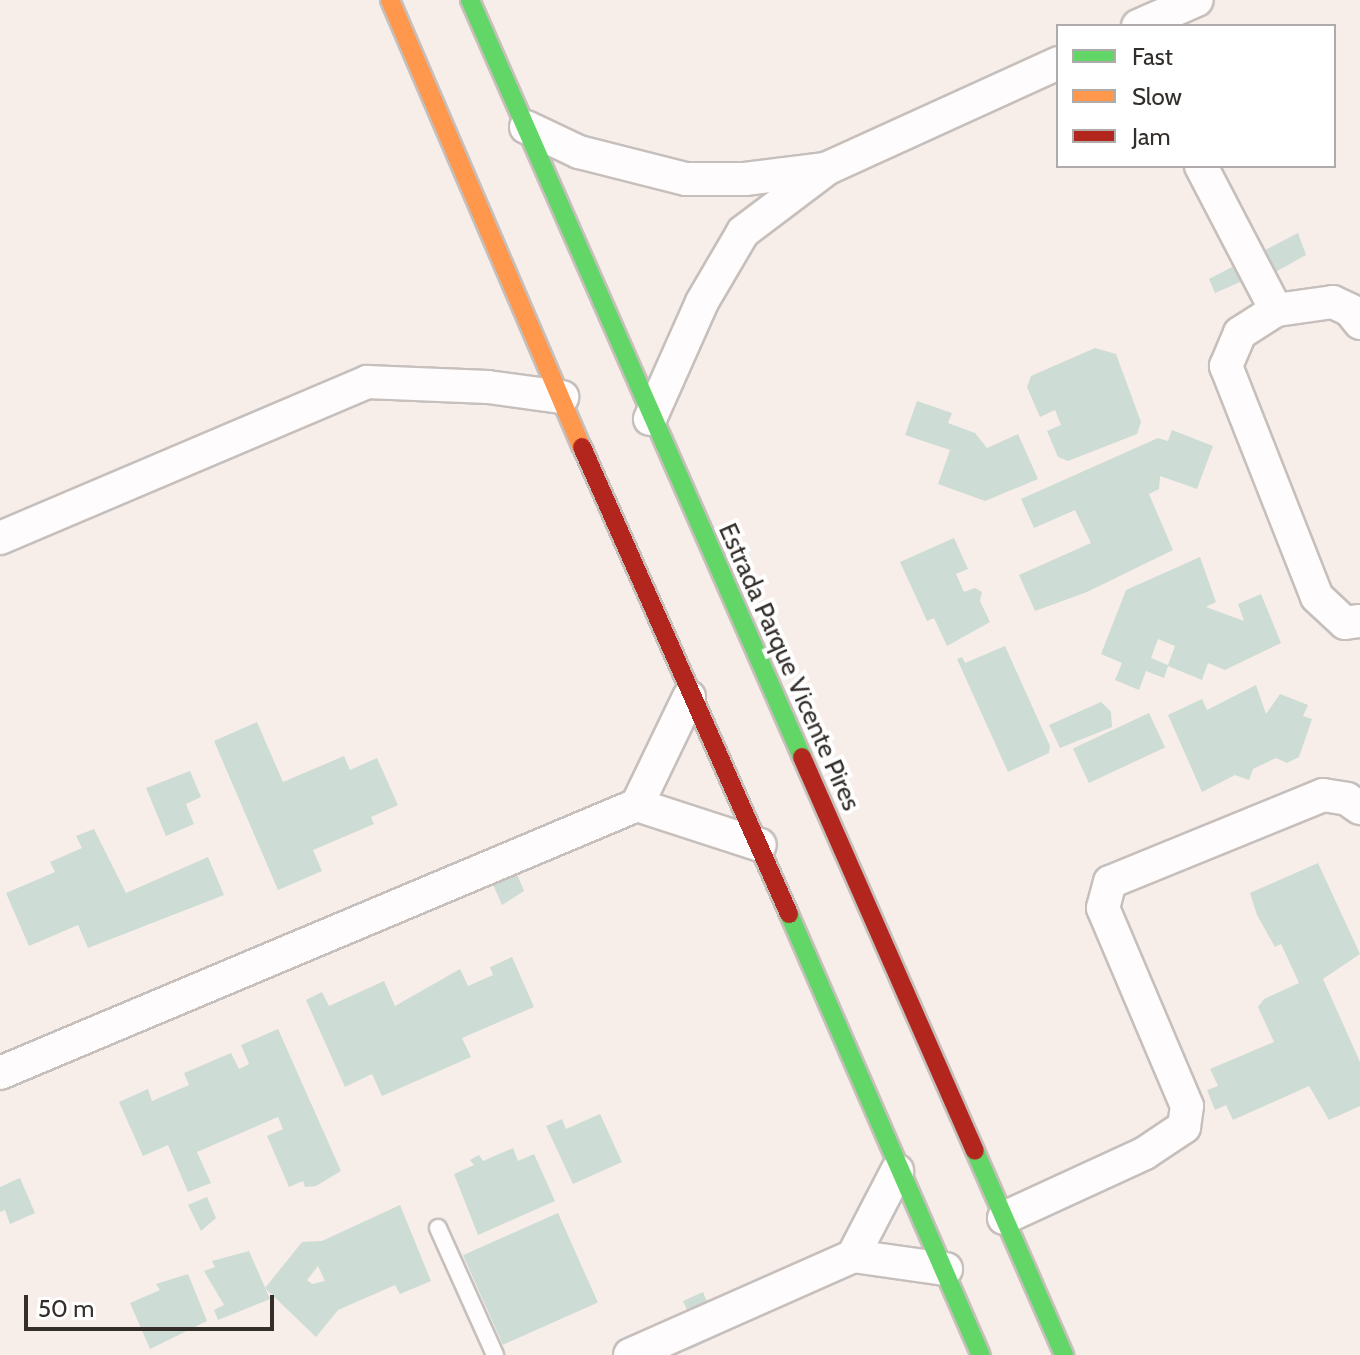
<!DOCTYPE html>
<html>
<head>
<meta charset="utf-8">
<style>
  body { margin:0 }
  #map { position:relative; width:1360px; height:1355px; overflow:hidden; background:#f7eeea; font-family:Cabin,sans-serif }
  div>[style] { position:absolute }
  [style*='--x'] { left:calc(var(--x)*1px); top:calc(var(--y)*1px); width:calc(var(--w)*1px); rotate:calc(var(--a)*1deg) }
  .building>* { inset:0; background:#cddcd4; transform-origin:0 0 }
  .roads { filter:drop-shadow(2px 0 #c6bfbc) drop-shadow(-2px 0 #c6bfbc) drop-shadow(0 2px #c6bfbc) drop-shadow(0 -2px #c6bfbc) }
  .lane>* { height:16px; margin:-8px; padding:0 8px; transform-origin:8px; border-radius:8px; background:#fefcfc }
  .street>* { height:32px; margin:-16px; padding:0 16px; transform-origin:16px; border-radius:16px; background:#fefcfc }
  .fast>* { height:18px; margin:-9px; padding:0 9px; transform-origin:9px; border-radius:9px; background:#63d668 }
  .slow>* { height:18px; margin:-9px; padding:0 9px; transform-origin:9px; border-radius:9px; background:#ff974d }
  .jam>* { height:18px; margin:-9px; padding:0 9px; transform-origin:9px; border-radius:9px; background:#b3261e }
  span { translate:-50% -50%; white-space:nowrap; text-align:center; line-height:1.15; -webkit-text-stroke:8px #fff; paint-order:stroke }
  .street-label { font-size:26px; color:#342e2b }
  .legend { position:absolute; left:1056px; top:24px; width:280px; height:144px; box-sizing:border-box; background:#fff; border:2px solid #aeabaa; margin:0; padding:10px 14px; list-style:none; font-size:24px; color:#342e2b }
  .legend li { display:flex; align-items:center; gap:16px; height:40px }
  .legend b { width:40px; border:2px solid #aeabaa }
  .scale { position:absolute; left:24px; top:1295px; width:250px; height:36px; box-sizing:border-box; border:4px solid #342e2b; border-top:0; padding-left:10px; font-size:24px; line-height:28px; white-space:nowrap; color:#342e2b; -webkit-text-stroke:6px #fff; paint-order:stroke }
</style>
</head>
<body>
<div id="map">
  <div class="building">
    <div style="clip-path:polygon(1298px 233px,1306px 255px,1270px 275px,1268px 270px,1215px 293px,1209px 279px)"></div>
    <div style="clip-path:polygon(1095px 348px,1116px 354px,1141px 422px,1137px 434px,1068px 461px,1058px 457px,1047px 431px,1061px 425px,1055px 410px,1040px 417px,1027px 387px,1031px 376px)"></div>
    <div style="clip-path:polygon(917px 401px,952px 413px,948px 423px,975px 433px,987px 448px,1018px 434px,1038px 479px,985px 501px,938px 484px,950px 450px,905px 435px)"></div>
    <div style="clip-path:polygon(1172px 430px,1213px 446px,1197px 489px,1160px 476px,1159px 489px,1149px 494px,1173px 550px,1087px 592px,1035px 611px,1019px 575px,1091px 543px,1075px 510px,1034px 528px,1021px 499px,1158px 438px,1168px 441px)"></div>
    <div style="clip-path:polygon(954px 538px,968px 569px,956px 574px,964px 592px,975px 588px,982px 592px,980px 601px,990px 622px,947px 646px,934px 618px,927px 621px,900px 562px)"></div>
    <div style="clip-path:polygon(evenodd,1200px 557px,1216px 602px,1206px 607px,1244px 621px,1238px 604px,1261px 594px,1281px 643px,1225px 670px,1208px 663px,1202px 680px,1168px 666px,1164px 678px,1146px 671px,1139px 690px,1115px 680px,1122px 663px,1101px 654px,1126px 590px,1200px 557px,1158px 639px,1175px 646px,1168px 665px,1151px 658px,1158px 639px)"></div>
    <div style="clip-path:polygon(1005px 646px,1050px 746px,1049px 753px,1008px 772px,957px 659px,962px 657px,965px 663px)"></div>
    <div style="clip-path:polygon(1256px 685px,1266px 714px,1280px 694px,1308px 705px,1303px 716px,1312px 719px,1299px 757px,1287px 763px,1276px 758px,1253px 769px,1249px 780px,1235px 775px,1202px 792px,1168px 715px,1202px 699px,1207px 710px)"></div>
    <div style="clip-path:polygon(1101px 702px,1111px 712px,1112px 727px,1060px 748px,1049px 725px)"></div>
    <div style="left:1149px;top:713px;width:38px;height:84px;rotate:65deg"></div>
    <div style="clip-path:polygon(257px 722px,283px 782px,344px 756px,350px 770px,377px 758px,398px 805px,371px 817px,374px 824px,313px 850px,322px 871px,278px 890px,214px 741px)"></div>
    <div style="clip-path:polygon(190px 771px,201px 797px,186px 804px,194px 824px,166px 836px,146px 788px)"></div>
    <div style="clip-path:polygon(94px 829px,126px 893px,208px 857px,224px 895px,88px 948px,78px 925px,29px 946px,6px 893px,55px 872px,50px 862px,82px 848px,76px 836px)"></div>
    <div style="clip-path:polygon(512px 862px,524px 891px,502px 905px,488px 873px)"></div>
    <div style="clip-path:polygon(1318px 863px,1360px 954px,1323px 979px,1360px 1062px,1360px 1106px,1329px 1120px,1309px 1086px,1233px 1120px,1226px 1105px,1215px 1110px,1207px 1090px,1218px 1086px,1210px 1069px,1274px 1042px,1258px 1007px,1264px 999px,1299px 983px,1281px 944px,1275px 947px,1257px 915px,1250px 893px)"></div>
    <div style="clip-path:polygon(512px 957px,534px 1007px,462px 1038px,471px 1057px,382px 1096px,372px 1074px,345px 1087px,306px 1000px,322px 992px,329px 1006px,384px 981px,395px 1006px,460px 969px,468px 986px,493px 975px,490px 967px)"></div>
    <div style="clip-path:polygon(278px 1029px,341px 1171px,316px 1186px,305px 1187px,303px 1181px,289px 1187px,267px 1136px,283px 1129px,278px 1117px,197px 1152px,211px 1183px,188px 1192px,168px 1145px,143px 1156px,119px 1102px,148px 1089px,152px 1101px,189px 1085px,184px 1073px,231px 1053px,239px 1069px,249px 1064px,241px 1045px)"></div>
    <div style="clip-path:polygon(600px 1114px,622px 1162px,573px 1184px,546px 1126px,562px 1119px,566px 1129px)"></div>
    <div style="clip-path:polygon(513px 1148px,518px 1161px,534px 1154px,555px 1201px,478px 1235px,454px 1174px,474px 1165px,470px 1160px,479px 1155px,483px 1161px)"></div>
    <div style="clip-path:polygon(20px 1178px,35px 1213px,10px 1224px,5px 1210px,0 1212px,0 1187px)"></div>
    <div style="clip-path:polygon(207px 1197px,216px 1218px,201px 1231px,188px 1205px)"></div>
    <div style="clip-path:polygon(evenodd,400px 1205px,431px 1281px,400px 1294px,395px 1285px,338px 1310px,316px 1337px,265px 1288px,302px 1242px,322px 1241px,400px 1205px,318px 1266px,325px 1281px,312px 1284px,307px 1280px,318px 1266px)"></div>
    <div style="left:558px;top:1213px;width:98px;height:104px;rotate:66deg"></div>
    <div style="clip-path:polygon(249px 1251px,270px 1299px,218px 1320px,214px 1310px,224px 1305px,204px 1271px,215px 1267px,212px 1261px)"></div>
    <div style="clip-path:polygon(188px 1274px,207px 1321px,150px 1349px,130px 1303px,160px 1290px,156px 1284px)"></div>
    <div style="clip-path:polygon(703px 1292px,721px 1335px,686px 1351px,675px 1326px,691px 1319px,683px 1301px)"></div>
  </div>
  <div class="roads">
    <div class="lane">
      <div style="--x:438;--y:1228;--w:139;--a:65.8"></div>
    </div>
    <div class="street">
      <div style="--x:1138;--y:26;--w:64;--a:-23.8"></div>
      <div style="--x:526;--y:127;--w:59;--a:25.3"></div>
      <div style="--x:579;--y:152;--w:110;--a:14.2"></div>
      <div style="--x:686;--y:179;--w:59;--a:0"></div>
      <div style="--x:745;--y:179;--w:81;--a:-7.1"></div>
      <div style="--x:1201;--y:166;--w:162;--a:62.5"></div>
      <div style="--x:1360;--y:323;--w:16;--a:-128"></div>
      <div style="--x:1350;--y:310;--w:19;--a:-155"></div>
      <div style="--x:1333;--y:302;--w:58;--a:172"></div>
      <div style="--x:1276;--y:310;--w:43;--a:147.4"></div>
      <div style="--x:1240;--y:333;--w:36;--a:113"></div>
      <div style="--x:1226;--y:366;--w:248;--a:68.5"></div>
      <div style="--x:1317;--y:597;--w:38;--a:43"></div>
      <div style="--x:1345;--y:623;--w:15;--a:-8"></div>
      <div style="--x:650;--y:419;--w:128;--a:-66"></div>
      <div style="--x:702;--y:302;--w:81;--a:-59.6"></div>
      <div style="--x:743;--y:232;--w:106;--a:-37"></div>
      <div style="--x:828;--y:168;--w:253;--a:-24.5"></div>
      <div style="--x:0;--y:538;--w:399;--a:-23"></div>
      <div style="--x:367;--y:382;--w:121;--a:2.4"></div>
      <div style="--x:488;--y:387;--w:75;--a:7.7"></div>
      <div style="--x:637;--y:805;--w:129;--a:18"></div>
      <div style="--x:0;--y:1073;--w:691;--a:-22.82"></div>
      <div style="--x:637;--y:805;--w:120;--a:-64.3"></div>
      <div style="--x:1004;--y:1218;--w:155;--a:-24.7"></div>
      <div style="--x:1145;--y:1153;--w:47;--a:-33.7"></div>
      <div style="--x:1184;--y:1127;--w:21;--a:-82"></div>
      <div style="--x:1187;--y:1106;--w:215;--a:-113"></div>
      <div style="--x:1103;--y:908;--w:27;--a:-75"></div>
      <div style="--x:1110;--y:882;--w:230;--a:-22.2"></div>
      <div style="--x:1323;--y:795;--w:24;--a:9"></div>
      <div style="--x:1347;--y:799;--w:16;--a:35"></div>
      <div style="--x:853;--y:1256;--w:96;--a:-62.6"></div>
      <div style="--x:630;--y:1355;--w:244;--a:-23.9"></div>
      <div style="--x:853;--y:1256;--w:94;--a:8"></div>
    </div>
    <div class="fast">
      <div style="--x:470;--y:0;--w:827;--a:66.32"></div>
      <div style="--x:789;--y:914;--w:481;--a:66.5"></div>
      <div style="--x:975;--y:1151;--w:223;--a:66.4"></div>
    </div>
    <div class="slow">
      <div style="--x:390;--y:0;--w:486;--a:66.8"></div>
    </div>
    <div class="jam">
      <div style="--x:582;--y:447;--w:511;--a:66.09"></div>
      <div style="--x:802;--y:757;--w:430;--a:66.3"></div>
    </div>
  </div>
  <div class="street-label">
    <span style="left:789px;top:667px;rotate:66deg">Estrada Parque Vicente Pires</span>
  </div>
  <ul class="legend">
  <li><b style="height:10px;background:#63d668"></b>Fast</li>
  <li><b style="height:10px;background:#ff974d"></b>Slow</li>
  <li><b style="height:10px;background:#b3261e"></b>Jam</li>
  </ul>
  <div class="scale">50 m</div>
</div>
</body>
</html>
